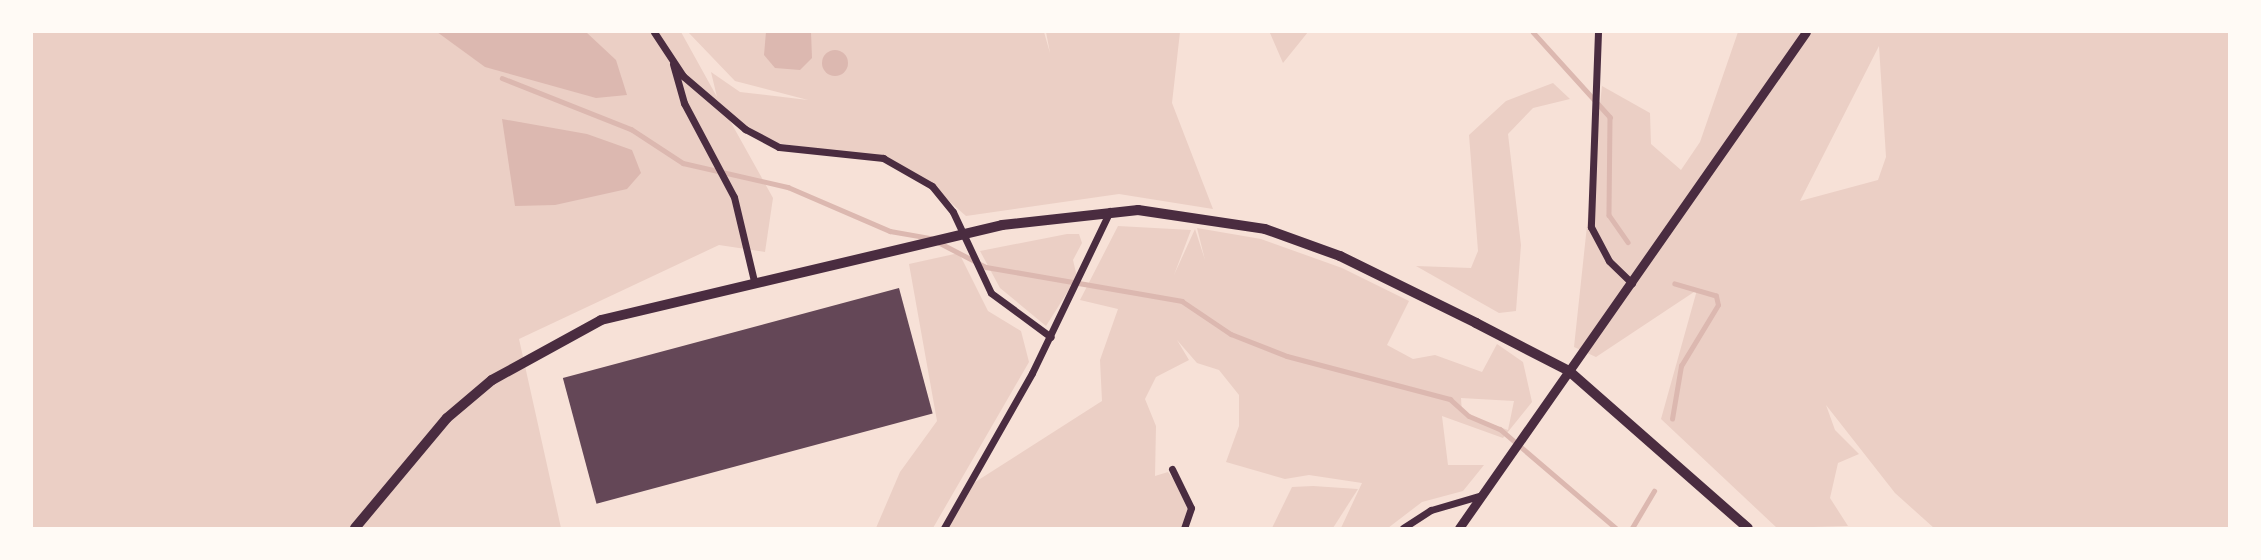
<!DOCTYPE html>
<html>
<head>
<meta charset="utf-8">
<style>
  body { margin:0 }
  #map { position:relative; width:2261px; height:560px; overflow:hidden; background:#f7e1d7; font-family:Jost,sans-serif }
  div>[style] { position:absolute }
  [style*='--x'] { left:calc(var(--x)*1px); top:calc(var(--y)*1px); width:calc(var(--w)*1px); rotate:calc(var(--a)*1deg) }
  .green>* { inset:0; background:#ebcfc5 }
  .water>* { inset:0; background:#dcb8b0 }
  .round { border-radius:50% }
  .stream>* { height:4.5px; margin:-2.25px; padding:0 2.25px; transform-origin:2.25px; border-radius:2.25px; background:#dcb8b0 }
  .building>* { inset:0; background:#644757; transform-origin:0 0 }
  .minor>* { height:7px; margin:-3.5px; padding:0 3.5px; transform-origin:3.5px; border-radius:3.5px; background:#4a2c40 }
  .tertiary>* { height:9px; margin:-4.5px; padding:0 4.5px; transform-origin:4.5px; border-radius:4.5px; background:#4a2c40 }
  .secondary>* { height:10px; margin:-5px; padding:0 5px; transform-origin:5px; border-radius:5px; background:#4a2c40 }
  span { translate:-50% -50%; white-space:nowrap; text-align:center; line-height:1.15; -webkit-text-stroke:6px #fffaf5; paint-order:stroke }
  .frame { position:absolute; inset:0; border:33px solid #fffaf5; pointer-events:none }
</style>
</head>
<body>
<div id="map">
  <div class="green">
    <div style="clip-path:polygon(32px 32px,681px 32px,717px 97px,711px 72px,740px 92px,808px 100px,735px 81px,688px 32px,1044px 32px,1050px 53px,1046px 32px,1180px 32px,1172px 103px,1213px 209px,1119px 194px,966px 216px,932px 186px,883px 158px,769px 142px,729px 119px,773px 198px,765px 252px,719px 245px,519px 339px,561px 528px,32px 528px)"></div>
    <div style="clip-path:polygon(1263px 32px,1308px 32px,1283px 63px,1270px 33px)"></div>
    <div style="clip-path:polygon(evenodd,1738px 32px,2229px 32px,2229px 528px,1934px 528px,1895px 493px,1826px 405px,1835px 430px,1859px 454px,1838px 463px,1830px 498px,1848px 526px,1777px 528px,1661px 419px,1697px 290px,1596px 357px,1574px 347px,1602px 86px,1650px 113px,1651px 144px,1681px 170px,1700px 142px,1738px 32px,1879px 46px,1886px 157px,1878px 180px,1800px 201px,1879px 46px)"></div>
    <div style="clip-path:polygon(1553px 83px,1570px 99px,1533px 108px,1508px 134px,1521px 245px,1516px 311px,1499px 313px,1416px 266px,1471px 268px,1478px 251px,1469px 135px,1506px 101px)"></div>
    <div style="clip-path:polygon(evenodd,1118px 226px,1191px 230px,1174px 275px,1195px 229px,1205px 260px,1197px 228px,1261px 239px,1342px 268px,1409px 301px,1387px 345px,1413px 359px,1435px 355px,1482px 372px,1497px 344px,1523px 362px,1532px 402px,1503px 438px,1442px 416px,1448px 465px,1484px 465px,1463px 491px,1422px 502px,1388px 528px,1341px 528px,1362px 483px,1309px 475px,1285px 479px,1226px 462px,1239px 426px,1239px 395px,1219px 370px,1197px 363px,1177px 340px,1189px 360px,1156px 377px,1145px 399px,1156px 426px,1155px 476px,1168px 472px,1189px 499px,1192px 515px,1184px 528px,944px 528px,969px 486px,1102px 401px,1100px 360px,1118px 309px,1080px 300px,1118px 226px,1461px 398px,1514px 401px,1508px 430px,1462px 413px,1461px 398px)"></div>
    <div style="clip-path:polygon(1067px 234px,1079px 234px,1082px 243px,1073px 260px,1077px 277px,1046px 326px,1000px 288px,980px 251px)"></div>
    <div style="clip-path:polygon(959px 253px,988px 311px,1021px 331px,1029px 362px,933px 528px,876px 528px,900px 472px,937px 421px,909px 264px)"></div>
    <div style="clip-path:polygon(1292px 487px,1313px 486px,1358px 489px,1333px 528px,1272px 528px)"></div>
  </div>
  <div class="water">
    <div style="clip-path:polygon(437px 32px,586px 32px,616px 60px,627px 95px,596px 98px,485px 67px)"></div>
    <div style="clip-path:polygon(766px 32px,811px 32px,812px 58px,800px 70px,775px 68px,764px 55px)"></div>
    <div class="round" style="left:822px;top:50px;width:26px;height:26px"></div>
    <div style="clip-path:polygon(502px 119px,587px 134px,632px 150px,641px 173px,627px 189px,555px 205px,515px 206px)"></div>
  </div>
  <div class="stream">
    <div style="--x:1533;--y:32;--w:115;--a:47.8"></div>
    <div style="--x:1610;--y:117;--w:98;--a:90.6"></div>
    <div style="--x:1609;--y:215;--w:33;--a:55"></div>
    <div style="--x:502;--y:78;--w:139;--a:21.6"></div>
    <div style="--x:631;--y:129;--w:62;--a:33.2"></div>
    <div style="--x:683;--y:163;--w:108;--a:12.9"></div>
    <div style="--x:788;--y:187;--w:111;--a:23.3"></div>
    <div style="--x:890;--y:231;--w:41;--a:9.9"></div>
    <div style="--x:938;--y:242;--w:54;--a:27.5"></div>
    <div style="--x:986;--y:267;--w:199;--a:9.8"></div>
    <div style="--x:1182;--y:301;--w:59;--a:34"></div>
    <div style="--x:1231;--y:334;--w:60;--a:21.4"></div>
    <div style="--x:1287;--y:356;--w:169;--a:14.8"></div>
    <div style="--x:1450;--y:399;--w:25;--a:42"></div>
    <div style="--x:1469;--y:416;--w:34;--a:23"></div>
    <div style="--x:1500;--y:429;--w:153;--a:40.5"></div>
    <div style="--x:1672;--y:419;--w:54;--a:-80.4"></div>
    <div style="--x:1681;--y:366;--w:71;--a:-58.8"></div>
    <div style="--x:1718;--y:305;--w:9;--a:-103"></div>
    <div style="--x:1716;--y:296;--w:43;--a:-163.7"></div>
    <div style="--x:1632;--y:528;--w:43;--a:-59.3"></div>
  </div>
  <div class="building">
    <div style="left:899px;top:288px;width:130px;height:348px;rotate:75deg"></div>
  </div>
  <div class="minor">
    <div style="--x:654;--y:32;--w:53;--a:56.6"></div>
    <div style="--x:683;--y:76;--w:82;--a:40.5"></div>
    <div style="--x:745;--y:129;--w:38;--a:28"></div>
    <div style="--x:779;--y:147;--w:105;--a:6"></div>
    <div style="--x:883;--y:158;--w:56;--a:29.7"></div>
    <div style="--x:932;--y:186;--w:33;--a:51"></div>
    <div style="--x:953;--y:212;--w:89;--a:64.9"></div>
    <div style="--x:991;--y:293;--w:74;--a:36.3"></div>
    <div style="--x:1598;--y:32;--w:195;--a:92.1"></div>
    <div style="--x:1591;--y:227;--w:38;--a:62"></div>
    <div style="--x:1609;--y:261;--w:32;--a:44"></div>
    <div style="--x:673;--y:64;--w:41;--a:74.2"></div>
    <div style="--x:684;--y:103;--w:106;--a:62"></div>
    <div style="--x:734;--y:197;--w:86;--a:76.6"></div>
    <div style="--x:1172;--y:469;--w:43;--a:64"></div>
    <div style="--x:1191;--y:508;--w:21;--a:109"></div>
    <div style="--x:944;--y:528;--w:178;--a:-60.4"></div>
    <div style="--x:1032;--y:373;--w:180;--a:-64.3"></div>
    <div style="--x:1403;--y:528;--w:33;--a:-33"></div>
    <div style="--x:1431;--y:510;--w:53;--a:-16.4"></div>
  </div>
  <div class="tertiary">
    <div style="--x:1459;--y:528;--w:605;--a:-55.02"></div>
  </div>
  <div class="secondary">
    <div style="--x:355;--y:528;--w:143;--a:-50.1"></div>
    <div style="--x:447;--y:418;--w:59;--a:-40.2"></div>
    <div style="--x:492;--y:380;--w:124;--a:-28.8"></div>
    <div style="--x:601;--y:320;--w:412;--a:-13.3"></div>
    <div style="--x:1002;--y:225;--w:137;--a:-6.3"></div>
    <div style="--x:1138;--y:210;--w:128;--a:8.5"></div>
    <div style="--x:1265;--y:229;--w:80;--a:19.8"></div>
    <div style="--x:1340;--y:256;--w:152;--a:26.2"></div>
    <div style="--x:1476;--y:323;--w:105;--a:27.3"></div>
    <div style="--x:1569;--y:371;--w:238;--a:41.3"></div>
  </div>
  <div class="frame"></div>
</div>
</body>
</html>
